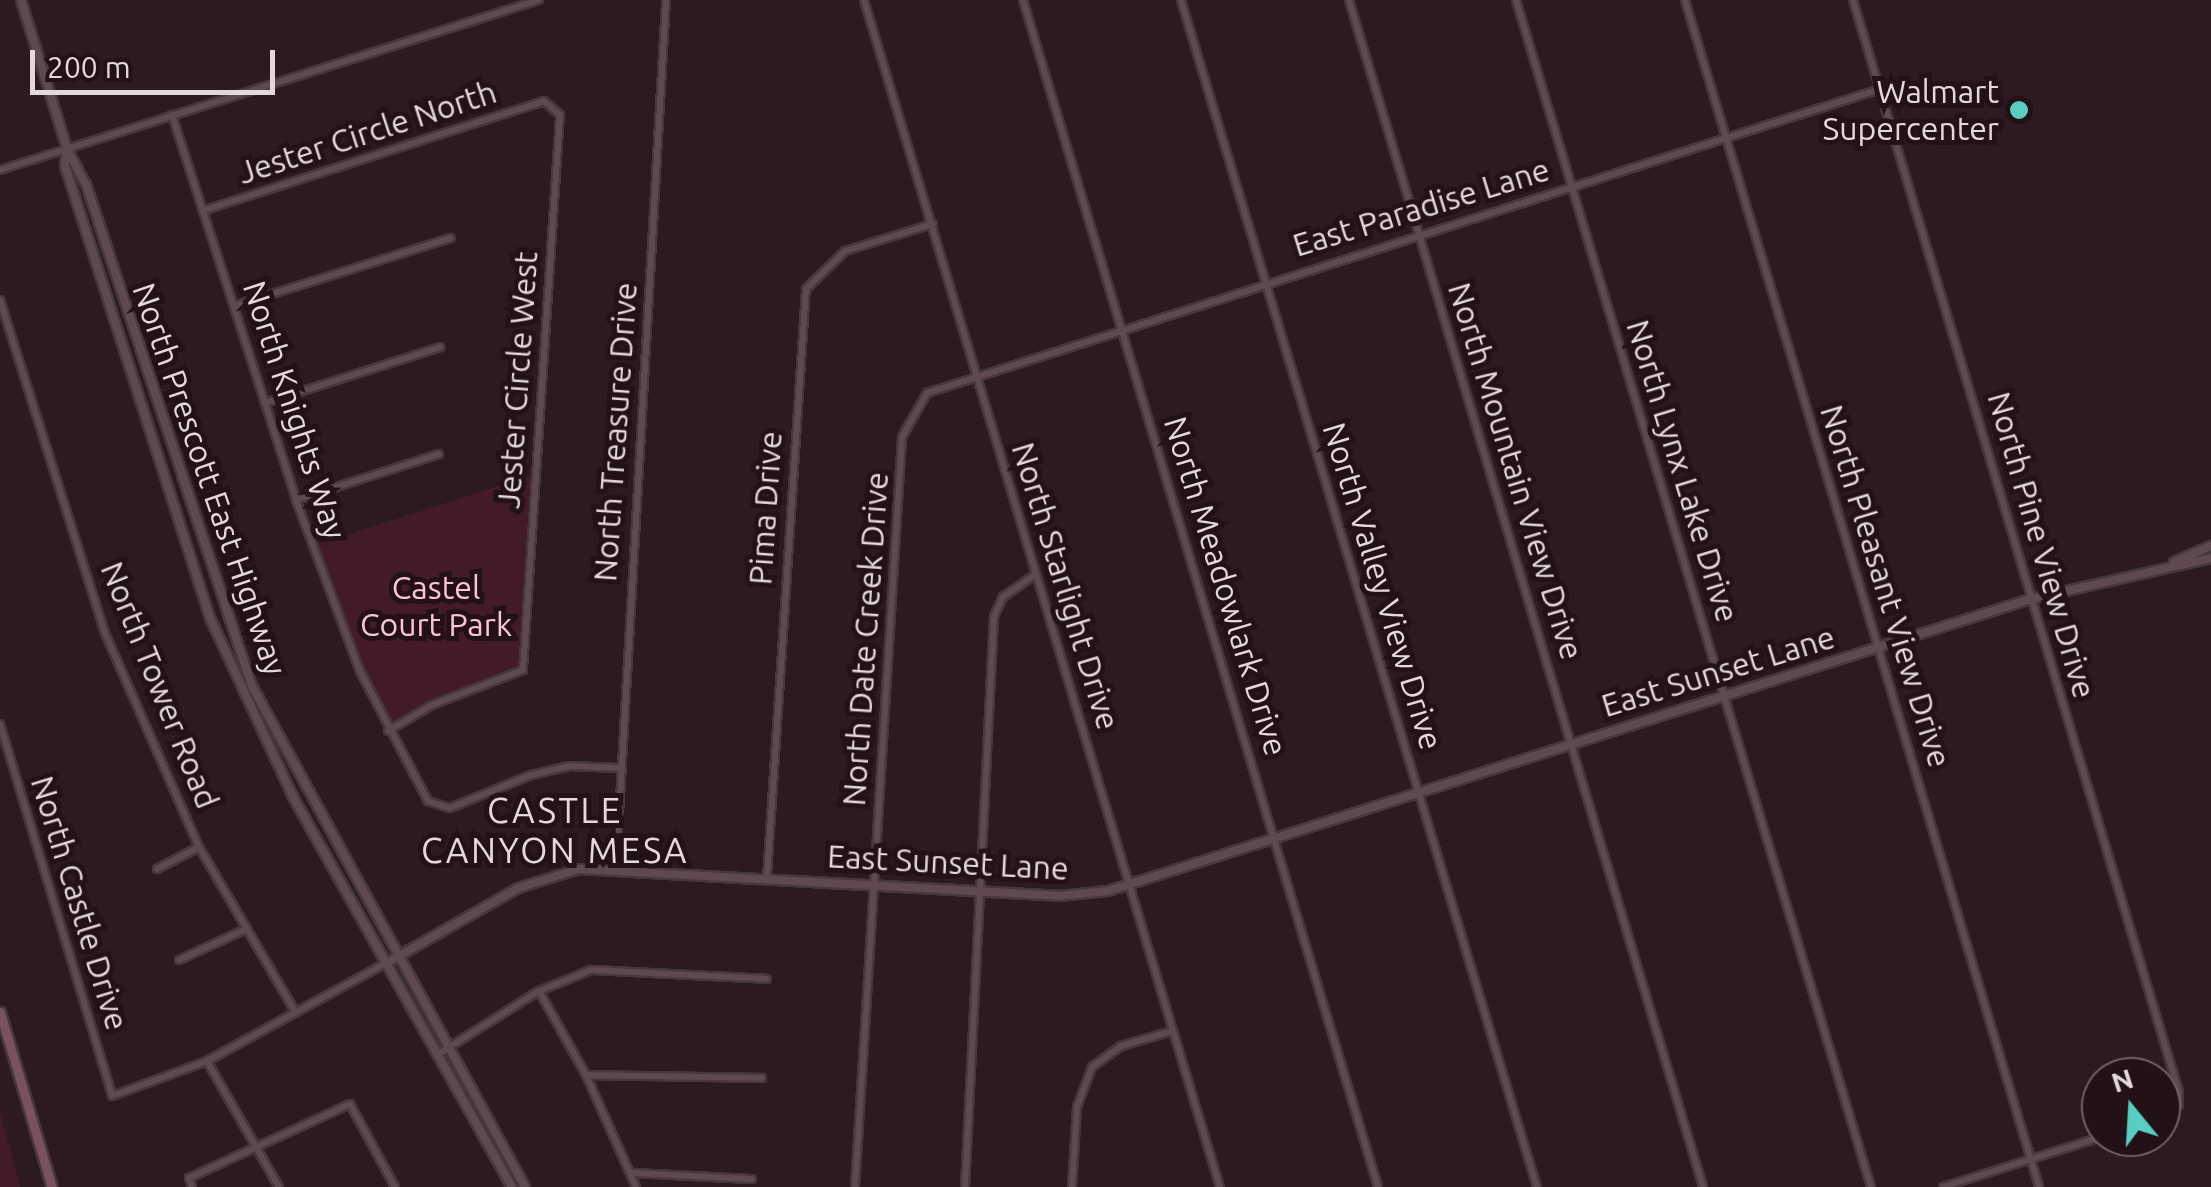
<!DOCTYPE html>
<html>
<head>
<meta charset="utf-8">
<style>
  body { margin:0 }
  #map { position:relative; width:2211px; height:1187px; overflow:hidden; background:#2c1a20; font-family:Ubuntu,sans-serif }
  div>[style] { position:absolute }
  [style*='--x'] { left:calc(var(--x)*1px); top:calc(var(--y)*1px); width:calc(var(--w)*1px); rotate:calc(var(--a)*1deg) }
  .green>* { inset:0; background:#431a2a }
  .roads { filter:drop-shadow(2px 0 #45383c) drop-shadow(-2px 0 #45383c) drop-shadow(0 2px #45383c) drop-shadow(0 -2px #45383c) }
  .minor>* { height:6px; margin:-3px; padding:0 3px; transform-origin:3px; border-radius:3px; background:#5d494f }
  .tertiary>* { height:8px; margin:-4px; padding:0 4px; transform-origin:4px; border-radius:4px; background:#5d494f }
  .secondary>* { height:9px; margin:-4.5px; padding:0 4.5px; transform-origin:4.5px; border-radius:4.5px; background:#7a525f }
  .dots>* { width:28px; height:28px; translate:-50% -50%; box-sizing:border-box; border:5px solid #221117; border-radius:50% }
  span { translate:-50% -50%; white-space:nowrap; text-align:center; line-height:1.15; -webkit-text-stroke:10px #221117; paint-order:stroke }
  .poi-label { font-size:32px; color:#e5d8dc }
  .right { translate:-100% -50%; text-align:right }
  .street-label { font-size:32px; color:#e5d8dc }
  .park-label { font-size:32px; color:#ffc3d6 }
  .neighbourhood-label { font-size:35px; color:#e5d8dc; letter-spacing:2.5px }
  .north { position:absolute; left:2081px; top:1057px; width:100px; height:100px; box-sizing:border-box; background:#221117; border:2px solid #706166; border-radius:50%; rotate:342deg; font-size:28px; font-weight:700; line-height:40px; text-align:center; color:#e5d8dc }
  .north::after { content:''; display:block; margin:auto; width:35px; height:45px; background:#57cec1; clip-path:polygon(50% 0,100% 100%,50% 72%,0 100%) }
  .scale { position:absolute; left:30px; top:50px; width:245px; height:45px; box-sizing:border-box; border:5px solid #e5d8dc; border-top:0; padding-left:12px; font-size:30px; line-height:35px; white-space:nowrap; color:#e5d8dc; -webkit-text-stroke:8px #221117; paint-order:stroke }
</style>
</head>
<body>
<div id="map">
  <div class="green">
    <div style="clip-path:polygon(535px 474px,523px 670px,388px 731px,313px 546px)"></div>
    <div style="clip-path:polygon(0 1111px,20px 1187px,0 1187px)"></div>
  </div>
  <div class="roads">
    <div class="minor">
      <div style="--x:864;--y:0;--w:1239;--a:73.31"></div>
      <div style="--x:1023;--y:0;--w:1239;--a:73.35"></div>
      <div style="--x:1181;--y:0;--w:1239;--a:73.31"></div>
      <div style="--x:1349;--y:0;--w:1239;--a:73.39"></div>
      <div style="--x:1516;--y:0;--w:1239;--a:73.35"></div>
      <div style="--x:1685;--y:0;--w:1239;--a:73.39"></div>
      <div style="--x:1853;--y:0;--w:1140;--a:73.38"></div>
      <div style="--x:2179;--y:1092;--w:13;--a:90"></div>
      <div style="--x:2179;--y:1105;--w:22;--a:144"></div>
      <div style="--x:172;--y:115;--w:404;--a:72.1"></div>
      <div style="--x:296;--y:500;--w:183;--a:69.5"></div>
      <div style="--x:360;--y:671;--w:147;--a:62.4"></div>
      <div style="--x:428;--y:801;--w:23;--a:18"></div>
      <div style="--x:450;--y:808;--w:87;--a:-22.2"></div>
      <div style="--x:531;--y:775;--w:40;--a:-13"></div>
      <div style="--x:570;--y:766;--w:49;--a:2.3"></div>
      <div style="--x:0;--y:170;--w:565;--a:-17.51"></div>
      <div style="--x:205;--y:210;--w:356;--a:-17.8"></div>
      <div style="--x:544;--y:101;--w:21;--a:41"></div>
      <div style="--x:560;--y:115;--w:556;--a:93.81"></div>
      <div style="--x:523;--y:670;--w:97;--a:159"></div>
      <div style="--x:432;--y:705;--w:51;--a:149.4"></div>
      <div style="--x:0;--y:300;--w:349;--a:72.5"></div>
      <div style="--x:105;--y:633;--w:234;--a:66.3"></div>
      <div style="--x:199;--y:847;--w:192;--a:59.7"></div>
      <div style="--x:234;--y:306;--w:227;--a:-17.4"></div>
      <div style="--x:265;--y:403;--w:184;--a:-17.7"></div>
      <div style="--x:296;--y:500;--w:150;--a:-17.8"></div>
      <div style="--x:0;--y:724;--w:388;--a:73.2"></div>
      <div style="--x:112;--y:1096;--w:101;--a:-20.2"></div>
      <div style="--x:207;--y:1061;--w:209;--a:-28.7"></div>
      <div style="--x:616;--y:868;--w:869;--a:-86.7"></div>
      <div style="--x:157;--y:869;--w:47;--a:-27.6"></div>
      <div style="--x:767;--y:877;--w:589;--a:-86.21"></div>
      <div style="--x:806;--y:289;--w:54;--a:-44.3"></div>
      <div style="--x:845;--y:251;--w:92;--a:-17.1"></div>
      <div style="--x:179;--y:960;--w:74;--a:-24.8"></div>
      <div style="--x:539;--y:991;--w:96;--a:60.8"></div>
      <div style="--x:586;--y:1075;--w:123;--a:65.9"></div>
      <div style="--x:440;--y:1053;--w:117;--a:-32.1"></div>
      <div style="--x:539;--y:991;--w:56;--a:-22"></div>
      <div style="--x:591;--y:970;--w:176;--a:2.9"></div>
      <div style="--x:207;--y:1061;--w:145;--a:60.3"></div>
      <div style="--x:586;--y:1075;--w:176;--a:1"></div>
      <div style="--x:632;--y:1173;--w:120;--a:2.9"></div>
      <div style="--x:192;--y:1187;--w:9;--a:-108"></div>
      <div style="--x:189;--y:1178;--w:177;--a:-24.7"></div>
      <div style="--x:350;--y:1104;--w:94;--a:61.5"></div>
      <div style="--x:855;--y:1187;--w:751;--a:-86.41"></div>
      <div style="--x:902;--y:437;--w:51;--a:-60.4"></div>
      <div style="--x:927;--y:393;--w:1000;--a:-17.69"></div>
      <div style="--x:965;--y:1187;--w:572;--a:-87.09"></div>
      <div style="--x:994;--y:616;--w:21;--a:-65"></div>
      <div style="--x:1003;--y:597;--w:40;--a:-34.9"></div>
      <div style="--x:1072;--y:1187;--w:80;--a:-86.4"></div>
      <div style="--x:1077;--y:1107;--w:43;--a:-69.4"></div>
      <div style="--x:1092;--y:1067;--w:36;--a:-36"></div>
      <div style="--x:1121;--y:1046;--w:53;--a:-16.4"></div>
      <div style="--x:1943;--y:1187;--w:166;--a:-17.6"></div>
    </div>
    <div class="tertiary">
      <div style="--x:21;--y:0;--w:156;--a:72.8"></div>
      <div style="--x:67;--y:149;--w:17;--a:97"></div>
      <div style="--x:65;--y:166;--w:477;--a:72.2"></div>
      <div style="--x:211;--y:620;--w:195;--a:65.1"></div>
      <div style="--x:293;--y:797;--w:447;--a:60.7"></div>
      <div style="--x:67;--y:149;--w:40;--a:62"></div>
      <div style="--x:86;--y:184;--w:529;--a:71.7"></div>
      <div style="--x:252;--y:686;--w:571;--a:61.41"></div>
      <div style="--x:2174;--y:562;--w:40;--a:-23.4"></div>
      <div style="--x:392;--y:960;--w:145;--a:-29.7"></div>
      <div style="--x:518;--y:888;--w:64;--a:-17.3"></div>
      <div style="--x:579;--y:869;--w:481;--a:3.2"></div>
      <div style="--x:1059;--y:896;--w:49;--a:-5.8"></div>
      <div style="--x:1108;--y:891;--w:968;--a:-17.56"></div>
      <div style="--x:2031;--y:599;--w:185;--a:-12.8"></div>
    </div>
    <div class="secondary">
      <div style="--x:0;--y:1012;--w:183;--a:73.5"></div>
    </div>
  </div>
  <div class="dots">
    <div style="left:2019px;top:110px;background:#57cec1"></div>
  </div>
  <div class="poi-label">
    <span class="right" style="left:1999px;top:110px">Walmart<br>Supercenter</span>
  </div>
  <div class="street-label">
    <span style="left:367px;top:132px;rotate:-18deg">Jester Circle North</span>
    <span style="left:1421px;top:207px;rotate:-17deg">East Paradise Lane</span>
    <span style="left:517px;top:380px;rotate:-86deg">Jester Circle West</span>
    <span style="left:295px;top:410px;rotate:72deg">North Knights Way</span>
    <span style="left:615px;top:432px;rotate:-86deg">North Treasure Drive</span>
    <span style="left:1516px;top:471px;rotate:73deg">North Mountain View Drive</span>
    <span style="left:1683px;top:471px;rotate:73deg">North Lynx Lake Drive</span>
    <span style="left:210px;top:479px;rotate:71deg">North Prescott East Highway</span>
    <span style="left:765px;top:508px;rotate:-86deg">Pima Drive</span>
    <span style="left:2042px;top:545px;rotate:74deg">North Pine View Drive</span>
    <span style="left:1066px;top:586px;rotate:73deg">North Starlight Drive</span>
    <span style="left:1226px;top:586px;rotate:73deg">North Meadowlark Drive</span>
    <span style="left:1383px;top:586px;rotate:73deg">North Valley View Drive</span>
    <span style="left:1886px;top:586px;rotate:73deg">North Pleasant View Drive</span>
    <span style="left:865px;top:639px;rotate:-86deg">North Date Creek Drive</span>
    <span style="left:1718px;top:671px;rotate:-17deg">East Sunset Lane</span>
    <span style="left:160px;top:685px;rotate:68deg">North Tower Road</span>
    <span style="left:948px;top:862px;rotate:3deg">East Sunset Lane</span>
    <span style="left:80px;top:903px;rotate:73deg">North Castle Drive</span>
  </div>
  <div class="park-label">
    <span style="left:436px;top:606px">Castel<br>Court Park</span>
  </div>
  <div class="neighbourhood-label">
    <span style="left:555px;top:830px">CASTLE<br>CANYON MESA</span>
  </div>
  <div class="north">N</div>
  <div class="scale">200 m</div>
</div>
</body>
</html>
